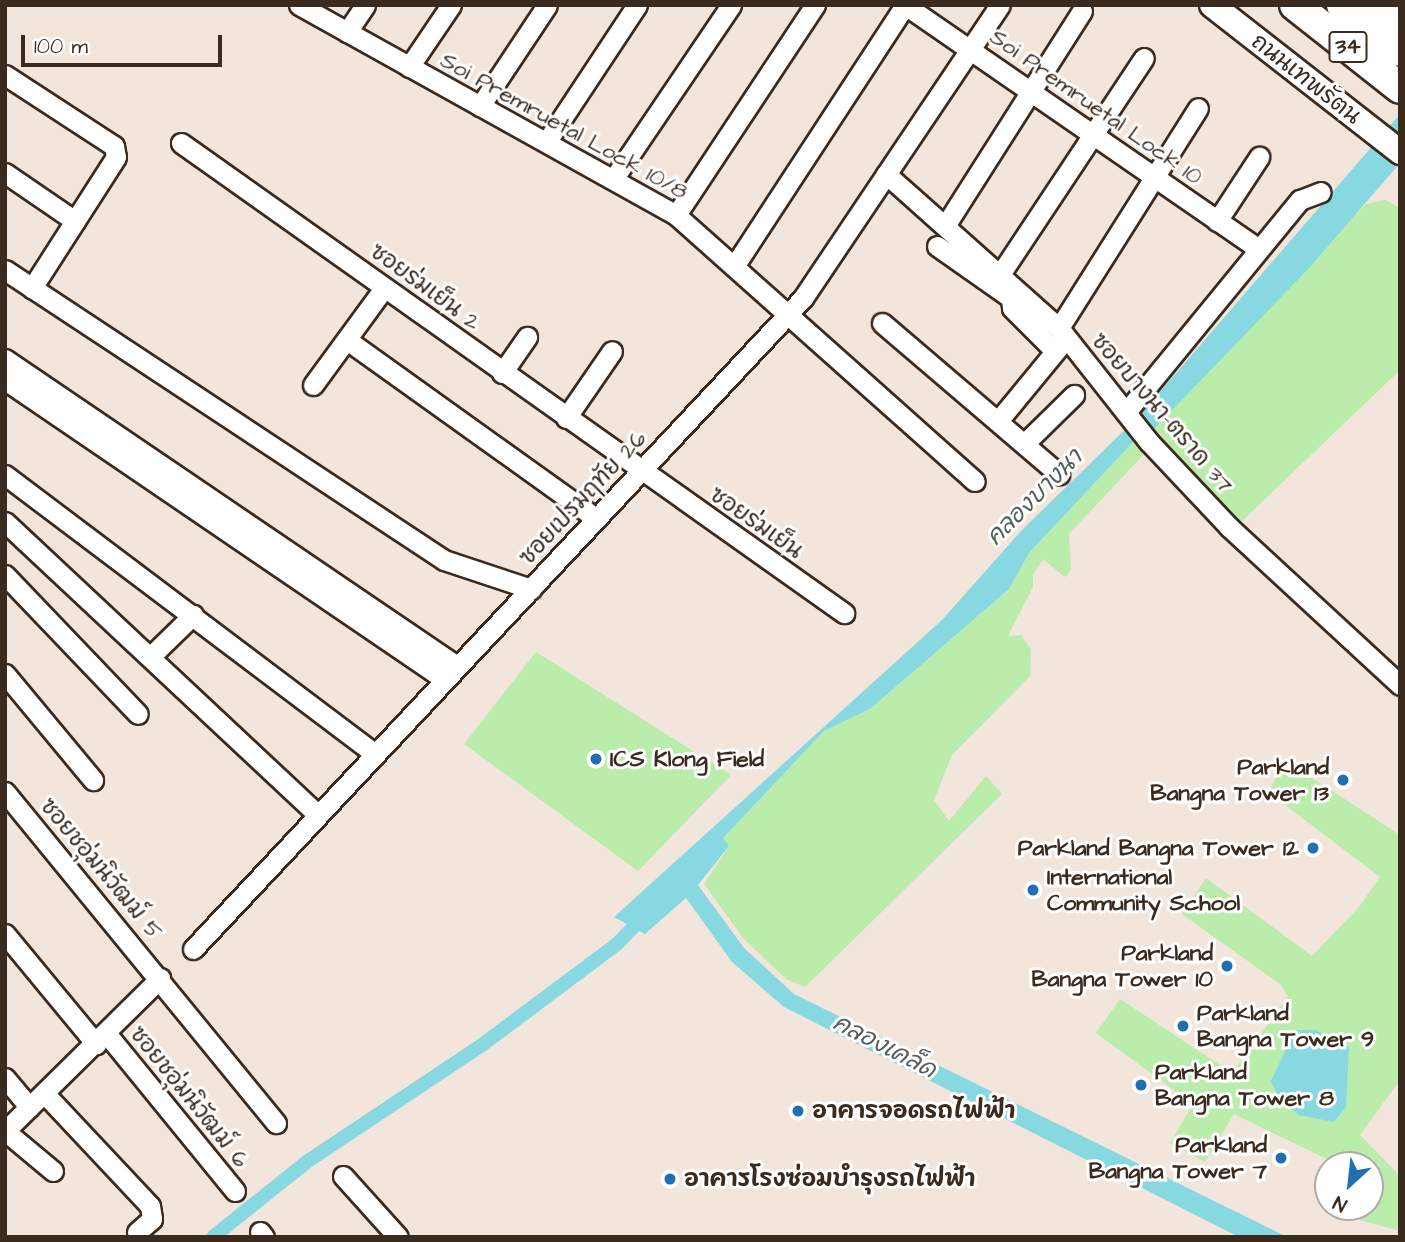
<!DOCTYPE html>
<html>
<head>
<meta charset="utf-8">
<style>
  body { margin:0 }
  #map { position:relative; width:1405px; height:1242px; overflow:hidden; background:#f2e5db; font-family:"Architects Daughter","Playpen Sans Thai",sans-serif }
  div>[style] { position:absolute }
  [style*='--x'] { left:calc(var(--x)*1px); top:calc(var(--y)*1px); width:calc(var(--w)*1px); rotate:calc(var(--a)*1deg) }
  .green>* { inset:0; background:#baecab }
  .water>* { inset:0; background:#88d8e2 }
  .canal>* { height:14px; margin:-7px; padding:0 7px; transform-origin:7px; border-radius:7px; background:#88d8e2 }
  .roads { filter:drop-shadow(2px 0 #3b2a1e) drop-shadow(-2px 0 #3b2a1e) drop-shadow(0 2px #3b2a1e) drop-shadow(0 -2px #3b2a1e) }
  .minor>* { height:19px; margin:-9.5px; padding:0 9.5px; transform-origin:9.5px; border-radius:9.5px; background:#fff }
  .major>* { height:24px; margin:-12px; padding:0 12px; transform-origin:12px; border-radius:12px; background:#fff }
  .highway>* { height:30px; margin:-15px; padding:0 15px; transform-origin:15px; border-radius:15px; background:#fff }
  .dots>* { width:19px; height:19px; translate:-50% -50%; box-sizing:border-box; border:4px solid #fff; border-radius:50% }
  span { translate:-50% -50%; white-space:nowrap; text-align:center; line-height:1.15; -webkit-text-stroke:6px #fff; paint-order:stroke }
  .shield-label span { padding:2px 5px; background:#fff; border:2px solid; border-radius:5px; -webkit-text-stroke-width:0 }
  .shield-label { font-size:21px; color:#3b2a1e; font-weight:700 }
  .street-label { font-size:23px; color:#3b2a1e }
  .poi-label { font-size:23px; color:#3b2a1e; font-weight:700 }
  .left { translate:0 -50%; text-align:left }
  .right { translate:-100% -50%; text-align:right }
  .water-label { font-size:24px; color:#525e59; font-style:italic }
  .frame { position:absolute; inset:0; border:7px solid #3b2a1e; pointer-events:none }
  .north { position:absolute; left:1314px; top:1151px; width:70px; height:70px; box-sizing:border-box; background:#fff; border:2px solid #b1aaa5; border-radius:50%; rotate:207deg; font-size:19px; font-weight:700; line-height:28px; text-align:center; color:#3b2a1e }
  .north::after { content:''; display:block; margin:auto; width:24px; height:32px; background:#1f6fb2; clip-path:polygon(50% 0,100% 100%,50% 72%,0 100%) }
  .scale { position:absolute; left:21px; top:35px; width:201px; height:32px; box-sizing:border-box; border:4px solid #3b2a1e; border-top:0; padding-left:9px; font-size:21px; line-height:24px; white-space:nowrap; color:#3b2a1e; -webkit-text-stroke:5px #fff; paint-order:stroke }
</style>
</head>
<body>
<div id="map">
  <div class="green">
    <div style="clip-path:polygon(1385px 200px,1400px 208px,1400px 370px,1240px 523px,1152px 431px,1366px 204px)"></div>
    <div style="clip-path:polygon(1134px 441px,1146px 452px,1069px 534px,1071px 570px,1065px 577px,1043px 559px,1033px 575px,1033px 587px,1008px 636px,1021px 635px,1031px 649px,1030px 676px,952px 755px,934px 800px,949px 821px,986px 776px,1002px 794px,805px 987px,786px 979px,744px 939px,704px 884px,729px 846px,722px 838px,824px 731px,870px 709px,1009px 589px,1029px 553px)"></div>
    <div style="clip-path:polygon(536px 652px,731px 775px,638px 871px,464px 744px)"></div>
    <div style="clip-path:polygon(1286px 761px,1400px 835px,1400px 1080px,1360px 1135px,1400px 1176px,1400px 1231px,1331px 1212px,1333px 1207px,1370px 1207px,1370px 1165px,1339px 1165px,1234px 1114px,1205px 1162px,1170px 1143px,1193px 1104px,1096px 1033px,1120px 999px,1232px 1073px,1288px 997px,1281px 985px,1182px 914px,1206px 878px,1312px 956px,1359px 907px,1380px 877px,1268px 792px)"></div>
  </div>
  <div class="water">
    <div style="clip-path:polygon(1400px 114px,1400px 163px,1310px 267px,1152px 431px,1134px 441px,1029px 553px,1009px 589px,870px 709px,824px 731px,723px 838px,729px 846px,698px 885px,744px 948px,794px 994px,1287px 1237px,1239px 1237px,784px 1007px,732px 962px,686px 898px,645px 934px,614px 917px,942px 620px,1023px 529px,1139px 416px)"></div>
    <div style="clip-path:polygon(1295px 1030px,1316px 1030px,1349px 1047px,1346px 1107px,1334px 1122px,1299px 1115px,1281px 1102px,1271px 1081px)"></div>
  </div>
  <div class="canal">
    <div style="--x:213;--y:1237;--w:122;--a:-38.7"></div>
    <div style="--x:308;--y:1161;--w:209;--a:-33.7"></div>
    <div style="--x:482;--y:1045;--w:169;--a:-36.8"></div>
    <div style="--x:617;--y:944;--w:42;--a:-46"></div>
  </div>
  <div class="roads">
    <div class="minor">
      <div style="--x:299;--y:5;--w:432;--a:29.1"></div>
      <div style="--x:676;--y:215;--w:400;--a:41.7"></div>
      <div style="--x:347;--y:32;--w:32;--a:-56"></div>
      <div style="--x:409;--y:67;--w:75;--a:-55.9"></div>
      <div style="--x:5;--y:75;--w:130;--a:33.1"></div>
      <div style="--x:114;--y:146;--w:11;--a:80"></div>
      <div style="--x:116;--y:157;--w:156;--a:122.7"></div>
      <div style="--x:480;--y:106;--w:121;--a:-56.4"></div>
      <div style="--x:547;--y:141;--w:163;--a:-56.5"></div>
      <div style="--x:181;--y:143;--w:813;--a:35.33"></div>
      <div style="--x:5;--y:173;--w:85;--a:34.4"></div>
      <div style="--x:886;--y:174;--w:232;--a:41.7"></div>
      <div style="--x:1059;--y:328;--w:145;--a:51.7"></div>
      <div style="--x:1149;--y:442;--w:117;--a:46.7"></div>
      <div style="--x:1229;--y:527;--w:233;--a:42.7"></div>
      <div style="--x:614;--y:178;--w:209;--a:-55.9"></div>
      <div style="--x:676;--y:215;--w:252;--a:-56.5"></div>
      <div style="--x:1217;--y:221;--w:77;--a:-56.7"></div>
      <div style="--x:945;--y:226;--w:255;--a:-57.5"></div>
      <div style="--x:937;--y:246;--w:90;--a:35.1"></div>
      <div style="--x:1011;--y:298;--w:10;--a:84"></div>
      <div style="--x:1012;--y:308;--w:59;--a:45"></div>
      <div style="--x:735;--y:265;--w:311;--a:-56.8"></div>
      <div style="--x:905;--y:5;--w:430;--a:34.6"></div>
      <div style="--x:5;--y:270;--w:526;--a:33.45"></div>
      <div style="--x:444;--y:560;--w:92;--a:18.4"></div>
      <div style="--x:1001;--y:273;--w:258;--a:-56.4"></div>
      <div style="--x:882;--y:323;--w:233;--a:40.5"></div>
      <div style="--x:1059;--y:328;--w:260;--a:-57.7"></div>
      <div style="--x:347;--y:340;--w:307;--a:35.6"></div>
      <div style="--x:5;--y:359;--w:546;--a:34.18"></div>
      <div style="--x:502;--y:373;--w:44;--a:-55.2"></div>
      <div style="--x:5;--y:380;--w:531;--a:34.26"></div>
      <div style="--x:313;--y:385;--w:120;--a:-53.8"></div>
      <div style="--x:1127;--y:411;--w:273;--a:-50.7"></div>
      <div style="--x:1300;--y:200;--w:22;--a:-21"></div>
      <div style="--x:566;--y:418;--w:81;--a:-55.5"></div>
      <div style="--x:998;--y:421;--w:102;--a:-50.6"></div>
      <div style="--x:1027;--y:441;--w:66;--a:-44.4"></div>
      <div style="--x:5;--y:475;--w:462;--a:37"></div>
      <div style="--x:5;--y:522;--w:427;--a:43.1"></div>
      <div style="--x:5;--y:575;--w:192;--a:46.3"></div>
      <div style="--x:151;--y:656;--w:59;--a:-44.3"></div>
      <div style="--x:5;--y:674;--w:138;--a:50.3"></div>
      <div style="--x:5;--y:792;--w:428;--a:50.7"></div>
      <div style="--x:5;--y:934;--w:143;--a:50.4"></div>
      <div style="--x:193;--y:949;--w:892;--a:-46.86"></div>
      <div style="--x:803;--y:298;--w:353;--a:-56.1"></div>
      <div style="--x:106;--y:1033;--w:204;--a:50.8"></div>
      <div style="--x:5;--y:1078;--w:38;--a:50"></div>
      <div style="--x:44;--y:1093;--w:155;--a:46.8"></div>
      <div style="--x:150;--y:1206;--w:13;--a:81"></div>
      <div style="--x:152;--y:1219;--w:20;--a:139"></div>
      <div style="--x:53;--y:1171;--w:62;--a:-140.2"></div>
      <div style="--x:5;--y:1131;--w:218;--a:-44.6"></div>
      <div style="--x:343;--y:1176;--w:82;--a:48"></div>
      <div style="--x:260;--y:1232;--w:6;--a:51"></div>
    </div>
    <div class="major">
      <div style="--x:1212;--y:5;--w:239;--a:38"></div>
    </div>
    <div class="highway">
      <div style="--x:1295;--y:5;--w:134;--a:38.3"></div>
      <div style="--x:1342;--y:5;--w:74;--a:38.4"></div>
      <div style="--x:1383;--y:5;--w:22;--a:39"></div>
    </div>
  </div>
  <div class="dots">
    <div style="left:596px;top:759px;background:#1f6fb2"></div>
    <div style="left:1343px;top:780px;background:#1f6fb2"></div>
    <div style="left:1313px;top:848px;background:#1f6fb2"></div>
    <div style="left:1033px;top:890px;background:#1f6fb2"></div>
    <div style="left:1227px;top:966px;background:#1f6fb2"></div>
    <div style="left:1183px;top:1026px;background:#1f6fb2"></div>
    <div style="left:1141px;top:1085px;background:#1f6fb2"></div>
    <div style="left:798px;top:1111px;background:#1f6fb2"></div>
    <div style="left:1281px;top:1158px;background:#1f6fb2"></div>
    <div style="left:670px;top:1179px;background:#1f6fb2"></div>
  </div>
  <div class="shield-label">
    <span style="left:1348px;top:47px">34</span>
  </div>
  <div class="street-label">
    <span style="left:1306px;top:79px;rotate:38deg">ถนนเทพรัตน</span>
    <span style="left:1096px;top:107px;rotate:35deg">Soi Premruetal Lock 10</span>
    <span style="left:564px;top:126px;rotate:29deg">Soi Premruetal Lock 10/8</span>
    <span style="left:425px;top:287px;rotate:36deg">ซอยร่มเย็น 2</span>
    <span style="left:1162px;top:413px;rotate:49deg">ซอยบางนา-ตราด 37</span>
    <span style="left:583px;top:498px;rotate:-47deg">ซอยเปรมฤทัย 26</span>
    <span style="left:756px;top:523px;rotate:35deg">ซอยร่มเย็น</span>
    <span style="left:101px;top:869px;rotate:50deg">ซอยชอุ่มนิวัฒม์ 5</span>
    <span style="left:189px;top:1097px;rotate:51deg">ซอยชอุ่มนิวัฒม์ 6</span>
  </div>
  <div class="poi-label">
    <span class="left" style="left:610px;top:759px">ICS Klong Field</span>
    <span class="right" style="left:1329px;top:780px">Parkland<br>Bangna Tower 13</span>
    <span class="right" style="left:1299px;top:848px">Parkland Bangna Tower 12</span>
    <span class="left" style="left:1047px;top:890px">International<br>Community School</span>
    <span class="right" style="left:1213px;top:966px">Parkland<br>Bangna Tower 10</span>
    <span class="left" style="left:1197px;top:1026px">Parkland<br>Bangna Tower 9</span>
    <span class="left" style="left:1155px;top:1085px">Parkland<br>Bangna Tower 8</span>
    <span class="left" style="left:812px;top:1111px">อาคารจอดรถไฟฟ้า</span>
    <span class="right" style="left:1267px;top:1158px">Parkland<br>Bangna Tower 7</span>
    <span class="left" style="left:684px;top:1179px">อาคารโรงซ่อมบำรุงรถไฟฟ้า</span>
  </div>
  <div class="water-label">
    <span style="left:1035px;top:498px;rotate:-45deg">คลองบางนา</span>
    <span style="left:884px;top:1047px;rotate:27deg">คลองเคล็ด</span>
  </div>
  <div class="frame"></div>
  <div class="north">N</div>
  <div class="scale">100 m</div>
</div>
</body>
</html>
